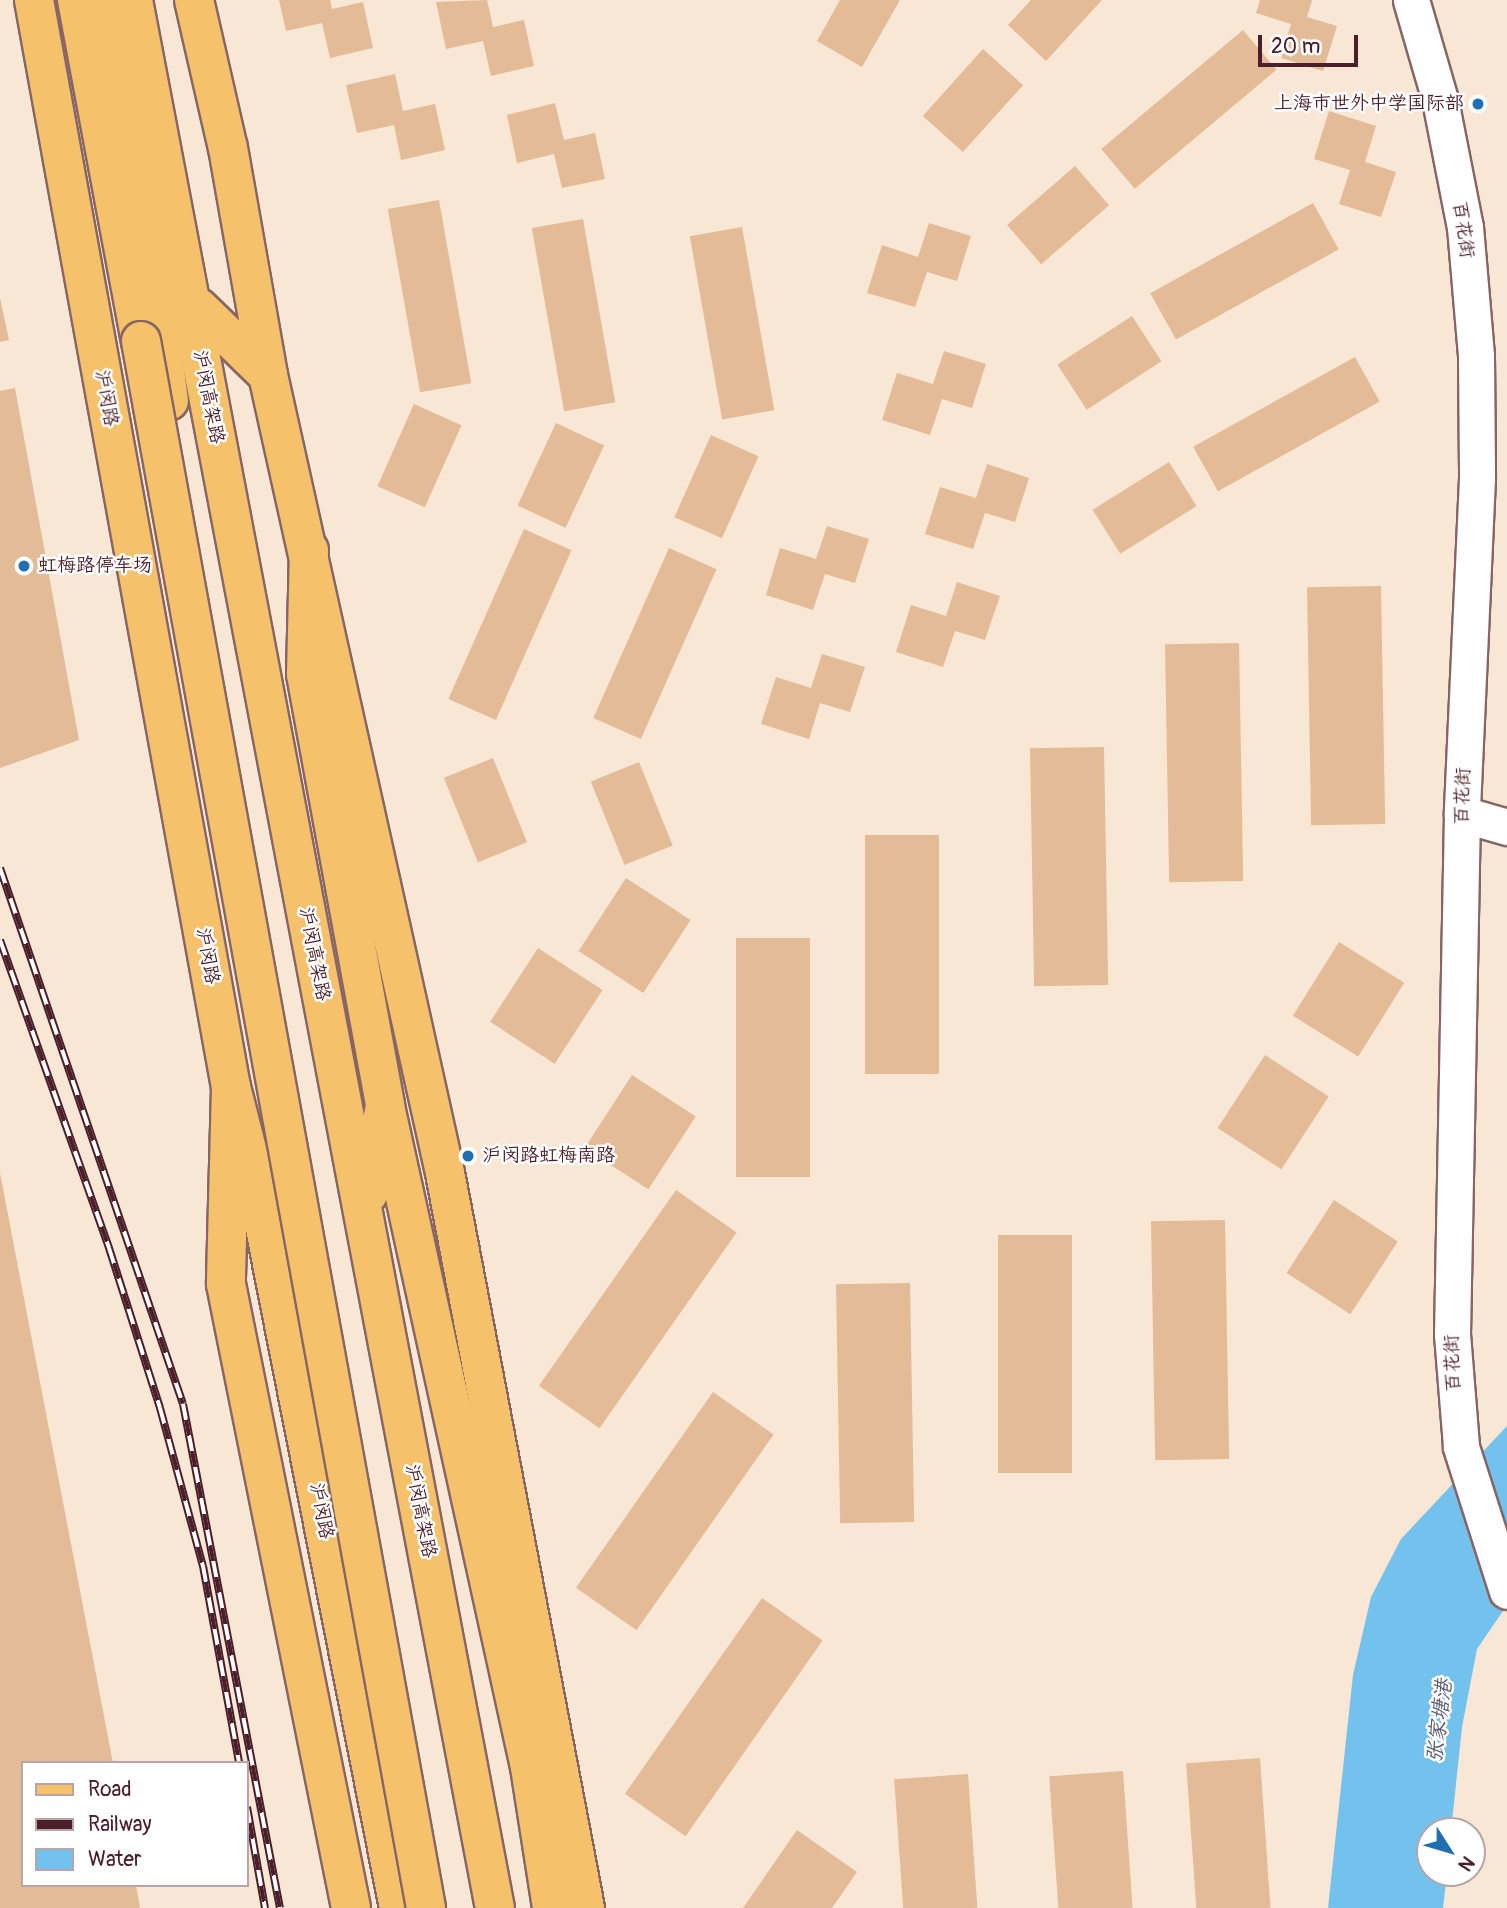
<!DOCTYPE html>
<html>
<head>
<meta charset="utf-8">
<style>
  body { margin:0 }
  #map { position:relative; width:1507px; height:1908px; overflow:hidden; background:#f8e7d4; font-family:Pangolin,"LXGW WenKai TC",sans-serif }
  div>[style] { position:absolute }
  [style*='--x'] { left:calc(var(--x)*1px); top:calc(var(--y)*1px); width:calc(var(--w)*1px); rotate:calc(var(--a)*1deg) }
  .water>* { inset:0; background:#73c1ed }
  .building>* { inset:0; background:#e3bb97; transform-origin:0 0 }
  .roads { filter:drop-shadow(2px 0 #876566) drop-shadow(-2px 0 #876566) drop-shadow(0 2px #876566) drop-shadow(0 -2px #876566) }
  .minor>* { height:35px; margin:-17.5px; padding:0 17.5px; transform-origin:17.5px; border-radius:17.5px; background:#fff }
  .major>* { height:38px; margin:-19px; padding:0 19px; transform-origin:19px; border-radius:19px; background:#f5c16b }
  .highway>* { height:38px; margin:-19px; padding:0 19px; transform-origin:19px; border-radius:19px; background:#f5c16b }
  .rail>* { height:8px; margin-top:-4px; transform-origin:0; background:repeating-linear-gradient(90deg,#fff 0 16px,#4a1f2b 0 32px); box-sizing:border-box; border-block:2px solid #4a1f2b }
  .bridges { filter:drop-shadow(2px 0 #876566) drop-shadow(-2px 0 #876566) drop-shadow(0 2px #876566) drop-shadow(0 -2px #876566) }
  .highway-bridge>* { height:38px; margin:-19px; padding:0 19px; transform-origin:19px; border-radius:19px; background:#f5c16b }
  .dots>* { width:19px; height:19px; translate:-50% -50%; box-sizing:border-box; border:4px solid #fff; border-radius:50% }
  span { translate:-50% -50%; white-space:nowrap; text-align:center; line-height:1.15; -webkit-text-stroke:5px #fff; paint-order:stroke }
  .poi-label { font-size:19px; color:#4a1f2b }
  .right { translate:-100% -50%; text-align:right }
  .left { translate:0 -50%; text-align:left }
  .street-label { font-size:19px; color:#4a1f2b }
  .water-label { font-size:21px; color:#58586f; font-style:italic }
  .legend { position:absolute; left:21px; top:1761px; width:228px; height:126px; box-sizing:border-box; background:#fff; border:2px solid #b7a5aa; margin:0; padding:9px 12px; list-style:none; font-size:21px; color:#4a1f2b }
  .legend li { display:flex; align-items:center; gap:14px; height:35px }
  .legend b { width:35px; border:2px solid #b7a5aa }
  .north { position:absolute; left:1416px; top:1817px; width:70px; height:70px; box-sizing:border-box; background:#fff; border:2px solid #b7a5aa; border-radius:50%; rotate:127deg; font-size:19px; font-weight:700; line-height:28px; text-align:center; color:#4a1f2b }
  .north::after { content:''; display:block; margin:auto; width:24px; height:32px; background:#1f6fb2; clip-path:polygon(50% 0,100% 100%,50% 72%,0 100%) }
  .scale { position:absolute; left:1258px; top:35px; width:100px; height:32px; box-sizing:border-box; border:4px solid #4a1f2b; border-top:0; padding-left:9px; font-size:21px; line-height:24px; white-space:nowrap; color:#4a1f2b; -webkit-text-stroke:5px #fff; paint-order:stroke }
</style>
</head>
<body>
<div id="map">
  <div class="water">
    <div style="clip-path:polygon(1507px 1426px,1507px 1605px,1477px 1649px,1462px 1727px,1451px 1831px,1430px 1831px,1430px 1873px,1447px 1873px,1443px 1908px,1328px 1908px,1353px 1675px,1371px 1597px,1401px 1539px)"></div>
  </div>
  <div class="building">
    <div style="clip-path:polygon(279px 0,330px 0,332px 9px,363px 2px,373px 48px,330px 58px,322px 23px,286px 31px)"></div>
    <div style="clip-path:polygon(487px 0,493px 27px,524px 20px,534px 66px,491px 76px,483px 41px,446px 49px,436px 2px)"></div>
    <div style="clip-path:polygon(840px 0,900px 0,862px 67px,817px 41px)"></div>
    <div style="clip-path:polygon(1031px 0,1102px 0,1046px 61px,1008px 25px)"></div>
    <div style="clip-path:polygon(1260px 0,1312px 0,1307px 17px,1337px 26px,1323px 71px,1281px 58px,1291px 24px,1256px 13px)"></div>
    <div style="left:1243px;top:30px;width:52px;height:185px;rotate:50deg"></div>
    <div style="left:983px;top:49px;width:54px;height:90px;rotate:42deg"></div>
    <div style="clip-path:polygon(395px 74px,403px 111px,435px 104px,445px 150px,401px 160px,394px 125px,357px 133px,346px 85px)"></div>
    <div style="clip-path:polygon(555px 103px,564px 140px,595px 133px,605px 179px,562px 188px,554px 154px,517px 163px,507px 115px)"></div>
    <div style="clip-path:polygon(1329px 111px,1376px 126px,1365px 162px,1396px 172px,1381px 217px,1339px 204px,1350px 170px,1314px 159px)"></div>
    <div style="left:1075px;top:166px;width:52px;height:90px;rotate:49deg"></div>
    <div style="left:439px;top:200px;width:186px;height:52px;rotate:80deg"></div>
    <div style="left:1313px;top:203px;width:53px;height:186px;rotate:61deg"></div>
    <div style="left:583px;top:219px;width:186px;height:52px;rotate:80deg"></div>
    <div style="clip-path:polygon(929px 223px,971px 236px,957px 281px,927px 272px,915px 307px,867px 293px,882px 245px,918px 257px)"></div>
    <div style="left:742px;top:227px;width:186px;height:53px;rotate:80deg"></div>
    <div style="clip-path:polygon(0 298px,9px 340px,0 342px)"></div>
    <div style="left:1132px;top:316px;width:54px;height:89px;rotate:57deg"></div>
    <div style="clip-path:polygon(944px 351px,986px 364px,972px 408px,942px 399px,930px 435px,882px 420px,897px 373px,933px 384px)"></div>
    <div style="left:1355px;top:357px;width:51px;height:185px;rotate:61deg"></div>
    <div style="clip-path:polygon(15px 388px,79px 740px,0 768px,0 391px)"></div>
    <div style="left:414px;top:404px;width:52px;height:90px;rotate:24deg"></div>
    <div style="left:556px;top:423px;width:53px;height:91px;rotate:25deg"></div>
    <div style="left:711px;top:435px;width:52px;height:90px;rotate:24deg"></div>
    <div style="left:1169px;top:462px;width:52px;height:90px;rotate:58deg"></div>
    <div style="clip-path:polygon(987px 464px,1029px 478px,1015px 522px,985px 513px,973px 549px,925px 534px,940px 487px,976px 498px)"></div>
    <div style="clip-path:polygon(827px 526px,869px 539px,855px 583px,825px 574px,813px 610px,766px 595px,780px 548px,816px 559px)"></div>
    <div style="left:524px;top:529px;width:52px;height:186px;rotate:24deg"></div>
    <div style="left:669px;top:548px;width:52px;height:186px;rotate:24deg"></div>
    <div style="clip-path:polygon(957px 582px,1000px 596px,985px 640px,955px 631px,943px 667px,896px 652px,911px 605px,946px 616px)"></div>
    <div style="left:1381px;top:586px;width:238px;height:74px;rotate:89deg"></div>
    <div style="left:1239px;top:643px;width:238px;height:74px;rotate:89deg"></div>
    <div style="clip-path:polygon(822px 654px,865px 667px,850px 712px,820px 703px,809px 739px,761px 724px,776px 677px,811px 688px)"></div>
    <div style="left:1104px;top:747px;width:238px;height:74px;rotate:89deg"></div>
    <div style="left:493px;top:758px;width:91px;height:53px;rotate:68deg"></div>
    <div style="left:639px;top:762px;width:90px;height:52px;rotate:68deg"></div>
    <div style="left:939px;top:835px;width:239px;height:74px;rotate:90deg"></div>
    <div style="left:626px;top:878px;width:77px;height:87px;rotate:33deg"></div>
    <div style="left:810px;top:938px;width:239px;height:74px;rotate:90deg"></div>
    <div style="left:1339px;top:942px;width:77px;height:87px;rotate:32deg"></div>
    <div style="left:538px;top:948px;width:77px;height:88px;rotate:33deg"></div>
    <div style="left:1265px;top:1055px;width:76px;height:87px;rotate:33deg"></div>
    <div style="left:632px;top:1075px;width:76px;height:87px;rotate:33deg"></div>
    <div style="clip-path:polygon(0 1173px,113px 1763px,23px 1763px,23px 1885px,136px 1885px,140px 1908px,0 1908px)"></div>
    <div style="left:676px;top:1190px;width:74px;height:239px;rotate:35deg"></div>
    <div style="left:1334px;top:1200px;width:76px;height:87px;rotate:33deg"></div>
    <div style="left:1225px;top:1220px;width:239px;height:74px;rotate:89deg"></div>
    <div style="left:1072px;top:1235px;width:238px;height:74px;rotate:90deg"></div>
    <div style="left:910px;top:1283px;width:239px;height:74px;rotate:89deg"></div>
    <div style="left:713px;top:1392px;width:74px;height:239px;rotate:35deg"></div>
    <div style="left:762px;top:1598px;width:74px;height:239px;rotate:35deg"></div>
    <div style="left:1260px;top:1758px;width:150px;height:74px;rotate:86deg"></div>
    <div style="left:1123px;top:1771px;width:137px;height:74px;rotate:86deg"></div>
    <div style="left:968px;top:1774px;width:134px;height:74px;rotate:86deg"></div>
    <div style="clip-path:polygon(797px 1830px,857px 1872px,832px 1908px,743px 1908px)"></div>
  </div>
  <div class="roads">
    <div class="minor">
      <div style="--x:1411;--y:0;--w:104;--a:73.8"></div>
      <div style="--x:1440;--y:100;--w:129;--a:78.9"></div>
      <div style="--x:1465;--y:227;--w:129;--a:85.1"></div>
      <div style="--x:1476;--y:356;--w:122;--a:89.5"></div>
      <div style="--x:1477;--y:478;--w:336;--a:92.6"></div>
      <div style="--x:1462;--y:814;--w:520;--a:91.1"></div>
      <div style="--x:1452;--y:1334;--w:113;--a:85.4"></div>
      <div style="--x:1461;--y:1447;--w:151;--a:72.3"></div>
      <div style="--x:1462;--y:814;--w:47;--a:16.1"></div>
    </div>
    <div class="major">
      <div style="--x:34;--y:0;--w:1105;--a:79.73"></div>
      <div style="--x:231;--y:1087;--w:108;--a:75.6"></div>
      <div style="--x:258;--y:1192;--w:730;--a:78.86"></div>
      <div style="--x:96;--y:0;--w:261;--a:78"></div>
      <div style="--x:150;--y:255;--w:147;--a:82.6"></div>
      <div style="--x:194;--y:0;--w:152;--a:77.1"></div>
      <div style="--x:228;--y:148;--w:230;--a:80"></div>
      <div style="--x:268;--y:375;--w:817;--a:77.49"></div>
      <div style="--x:445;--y:1173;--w:748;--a:79.22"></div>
      <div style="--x:199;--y:308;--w:96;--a:44.2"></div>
      <div style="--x:368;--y:1194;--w:90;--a:-79.1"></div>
    </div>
    <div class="highway">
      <div style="--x:77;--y:0;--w:347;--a:79.4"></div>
      <div style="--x:133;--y:0;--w:1942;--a:79.26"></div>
      <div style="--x:309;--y:550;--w:124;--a:91.4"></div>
      <div style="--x:306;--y:674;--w:439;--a:79.6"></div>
      <div style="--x:385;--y:1106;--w:677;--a:77.63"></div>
      <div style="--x:530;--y:1767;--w:143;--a:81.1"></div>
      <div style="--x:231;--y:1087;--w:197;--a:91.5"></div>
      <div style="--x:226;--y:1284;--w:636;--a:78.67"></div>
    </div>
  </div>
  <div class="rail">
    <div style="--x:0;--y:868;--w:566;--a:71.15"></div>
    <div style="--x:183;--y:1404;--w:513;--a:79.11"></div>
    <div style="--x:0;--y:940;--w:327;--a:70.5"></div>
    <div style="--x:109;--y:1248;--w:168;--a:72.3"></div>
    <div style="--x:160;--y:1408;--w:164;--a:74.8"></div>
    <div style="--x:203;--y:1566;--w:200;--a:79.6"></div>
    <div style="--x:247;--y:1807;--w:103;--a:79.9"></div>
  </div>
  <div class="bridges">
    <div class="highway-bridge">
      <div style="--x:141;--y:341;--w:1593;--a:79.69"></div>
    </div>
  </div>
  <div class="dots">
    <div style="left:1478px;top:104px;background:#1f6fb2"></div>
    <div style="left:24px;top:566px;background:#1f6fb2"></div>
    <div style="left:468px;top:1156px;background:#1f6fb2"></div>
  </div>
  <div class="poi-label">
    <span class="right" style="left:1464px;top:104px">上海市世外中学国际部</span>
    <span class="left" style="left:38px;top:566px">虹梅路停车场</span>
    <span class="left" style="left:482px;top:1156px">沪闵路虹梅南路</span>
  </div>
  <div class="street-label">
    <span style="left:1463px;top:230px;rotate:82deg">百花街</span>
    <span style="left:208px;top:397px;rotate:79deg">沪闵高架路</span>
    <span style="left:106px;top:398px;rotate:80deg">沪闵路</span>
    <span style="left:1463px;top:796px;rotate:-88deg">百花街</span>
    <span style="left:314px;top:954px;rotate:79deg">沪闵高架路</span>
    <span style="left:207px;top:956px;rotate:80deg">沪闵路</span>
    <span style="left:1453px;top:1363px;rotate:-92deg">百花街</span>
    <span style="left:321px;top:1511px;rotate:79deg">沪闵路</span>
    <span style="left:420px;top:1511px;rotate:79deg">沪闵高架路</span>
  </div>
  <div class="water-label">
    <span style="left:1440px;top:1721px;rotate:-83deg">张家塘港</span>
  </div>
  <ul class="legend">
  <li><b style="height:9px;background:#f5c16b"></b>Road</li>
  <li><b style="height:9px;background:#4a1f2b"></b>Railway</li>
  <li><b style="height:19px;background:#73c1ed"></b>Water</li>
  </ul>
  <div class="north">N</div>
  <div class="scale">20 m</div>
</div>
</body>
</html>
